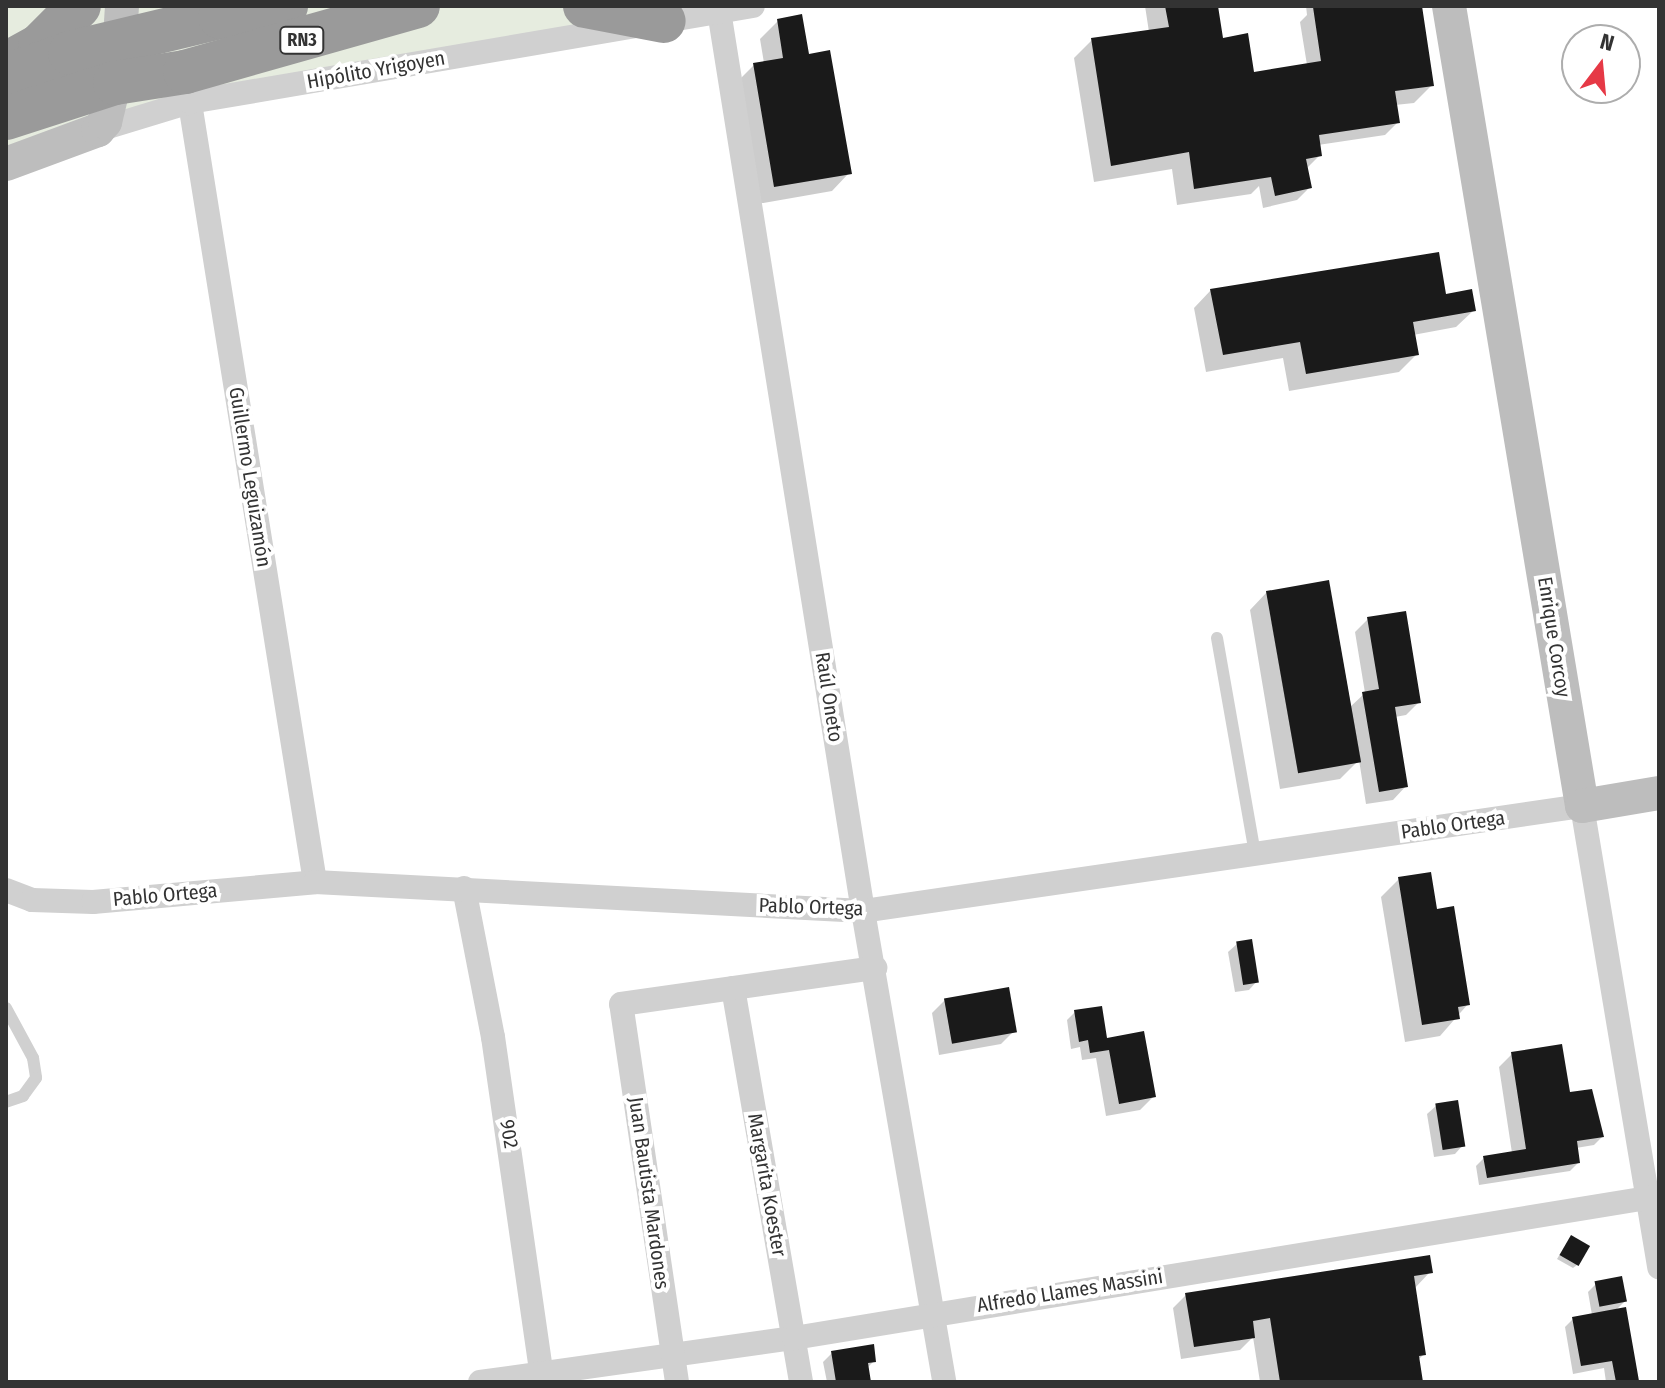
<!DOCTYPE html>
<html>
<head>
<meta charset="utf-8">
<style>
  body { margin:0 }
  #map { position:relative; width:1665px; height:1388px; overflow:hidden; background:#fff; font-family:"Fira Sans Condensed",sans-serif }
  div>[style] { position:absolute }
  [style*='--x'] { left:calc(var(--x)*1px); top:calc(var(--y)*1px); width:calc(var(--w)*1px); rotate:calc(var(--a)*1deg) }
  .green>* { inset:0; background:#e6ecdf }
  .shadow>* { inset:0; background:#0003 }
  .building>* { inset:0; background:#1a1a1a; transform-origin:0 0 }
  .lane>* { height:12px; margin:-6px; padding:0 6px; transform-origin:6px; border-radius:6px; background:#d0d0d0 }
  .street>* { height:24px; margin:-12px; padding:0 12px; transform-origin:12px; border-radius:12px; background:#d0d0d0 }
  .secondary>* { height:34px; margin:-17px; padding:0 17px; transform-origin:17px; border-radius:17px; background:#bdbdbd }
  .highway>* { height:44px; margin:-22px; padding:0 22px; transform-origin:22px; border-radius:22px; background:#9a9a9a }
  span { translate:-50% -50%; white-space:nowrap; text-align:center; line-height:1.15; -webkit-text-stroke:8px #fff; paint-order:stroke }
  .shield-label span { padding:2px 6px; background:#fff; border:2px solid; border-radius:6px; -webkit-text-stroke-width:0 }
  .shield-label { font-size:18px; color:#333; font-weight:700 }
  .street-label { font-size:20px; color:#333 }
  .frame { position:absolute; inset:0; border:8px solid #333; pointer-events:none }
  .north { position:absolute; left:1561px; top:24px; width:80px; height:80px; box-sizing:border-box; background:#fff; border:2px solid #adadad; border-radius:50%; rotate:16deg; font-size:22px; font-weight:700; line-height:32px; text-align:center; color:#333 }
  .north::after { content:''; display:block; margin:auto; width:28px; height:36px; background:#e63946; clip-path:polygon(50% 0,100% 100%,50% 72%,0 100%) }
</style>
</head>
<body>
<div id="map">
  <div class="green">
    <div style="clip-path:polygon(6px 6px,753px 6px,190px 102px,6px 164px)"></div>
  </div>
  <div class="shadow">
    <div style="clip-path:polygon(1145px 6px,1216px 6px,1221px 40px,1253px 74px,1307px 65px,1300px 22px,1307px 15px,1306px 6px,1420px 6px,1432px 85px,1414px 103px,1395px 105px,1398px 122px,1385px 135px,1318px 145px,1320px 155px,1306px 169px,1310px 187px,1297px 200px,1263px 208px,1259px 186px,1251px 194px,1177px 205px,1172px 169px,1094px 182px,1074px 58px,1092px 40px,1149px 32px)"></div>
    <div style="clip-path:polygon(778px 21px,807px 56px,849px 173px,832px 191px,757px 204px,736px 83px,754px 65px,764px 63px,760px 39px)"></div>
    <div style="clip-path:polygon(1211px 290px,1474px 310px,1456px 327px,1413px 335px,1417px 354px,1399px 372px,1289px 391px,1283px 358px,1206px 372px,1194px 308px)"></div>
    <div style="clip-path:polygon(1267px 592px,1349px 708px,1365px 693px,1355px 632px,1368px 619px,1419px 702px,1406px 715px,1395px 717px,1406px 786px,1393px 800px,1366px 804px,1359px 760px,1340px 779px,1280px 789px,1250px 610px)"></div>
    <div style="clip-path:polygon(1399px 879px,1436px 911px,1468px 1004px,1440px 1036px,1405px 1042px,1381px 897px)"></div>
    <div style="clip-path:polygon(1237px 944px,1257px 981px,1249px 990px,1235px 992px,1228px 952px)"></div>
    <div style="clip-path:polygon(945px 1000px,1014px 1031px,1001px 1044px,939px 1055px,932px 1013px)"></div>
    <div style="clip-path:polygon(1075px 1012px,1153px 1097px,1140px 1110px,1106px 1116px,1096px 1058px,1082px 1060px,1080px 1047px,1071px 1049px,1067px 1020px)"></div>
    <div style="clip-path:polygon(1512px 1054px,1568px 1097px,1602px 1137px,1594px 1145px,1576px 1148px,1578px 1163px,1570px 1171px,1479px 1185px,1476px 1166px,1484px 1158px,1512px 1153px,1499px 1067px)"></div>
    <div style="clip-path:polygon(1436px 1106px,1463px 1145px,1455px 1154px,1434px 1157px,1427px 1114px)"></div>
    <div style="clip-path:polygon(1568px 1241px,1577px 1265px,1573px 1268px,1557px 1259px)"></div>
    <div style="clip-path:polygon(1430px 1272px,1414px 1289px,1424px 1354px,1417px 1361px,1421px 1382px,1260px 1382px,1253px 1337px,1240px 1350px,1181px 1359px,1173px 1308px,1186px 1295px)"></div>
    <div style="clip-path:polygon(1596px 1284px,1625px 1301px,1615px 1311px,1635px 1382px,1606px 1382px,1604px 1368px,1573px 1374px,1565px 1327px,1573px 1319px,1592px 1315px,1588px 1292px)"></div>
    <div style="clip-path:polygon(832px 1353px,874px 1361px,867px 1368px,869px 1382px,827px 1382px,823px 1362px)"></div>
  </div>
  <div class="building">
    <div style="clip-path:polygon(1165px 6px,1218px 6px,1223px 38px,1248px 33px,1254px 72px,1321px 61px,1313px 7px,1422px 6px,1434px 86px,1395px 91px,1400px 123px,1319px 135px,1322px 156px,1306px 159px,1312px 188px,1275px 196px,1271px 177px,1194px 189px,1189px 152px,1111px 166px,1091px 38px,1169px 27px)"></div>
    <div style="clip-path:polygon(802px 14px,809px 54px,830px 50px,852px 174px,774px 187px,753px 63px,783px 58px,777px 19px)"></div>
    <div style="clip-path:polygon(1439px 252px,1446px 294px,1472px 289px,1476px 311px,1413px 322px,1419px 355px,1306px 374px,1300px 342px,1223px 355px,1210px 289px)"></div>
    <div style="left:1329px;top:580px;width:185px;height:64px;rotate:80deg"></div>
    <div style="clip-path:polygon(1406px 611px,1421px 703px,1395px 707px,1408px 787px,1379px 792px,1362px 692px,1379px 689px,1367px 617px)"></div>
    <div style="clip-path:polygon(1431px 872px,1437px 909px,1454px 906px,1470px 1005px,1458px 1007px,1460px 1019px,1422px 1025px,1398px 877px)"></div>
    <div style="left:1252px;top:939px;width:44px;height:16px;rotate:81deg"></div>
    <div style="left:1009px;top:987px;width:46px;height:66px;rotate:80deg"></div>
    <div style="clip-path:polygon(1102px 1006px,1107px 1038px,1144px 1031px,1156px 1097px,1119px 1104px,1109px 1050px,1090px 1053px,1088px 1040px,1079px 1042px,1074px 1010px)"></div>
    <div style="clip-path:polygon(1562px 1044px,1570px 1092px,1592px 1089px,1604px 1137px,1577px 1141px,1580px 1163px,1487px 1178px,1483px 1156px,1526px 1149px,1511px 1052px)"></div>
    <div style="left:1458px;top:1100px;width:47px;height:23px;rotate:81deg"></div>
    <div style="left:1571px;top:1235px;width:22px;height:23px;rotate:30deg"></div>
    <div style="clip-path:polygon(1430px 1255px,1433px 1273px,1414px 1276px,1426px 1355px,1419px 1356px,1423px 1382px,1280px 1382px,1270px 1318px,1253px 1321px,1255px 1338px,1194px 1347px,1185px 1293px)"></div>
    <div style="left:1622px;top:1276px;width:26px;height:28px;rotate:79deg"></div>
    <div style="clip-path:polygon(1626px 1307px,1639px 1381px,1616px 1382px,1612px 1361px,1581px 1366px,1572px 1317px)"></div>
    <div style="clip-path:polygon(874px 1344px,876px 1362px,868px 1363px,871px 1382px,836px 1382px,831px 1351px)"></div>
  </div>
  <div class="lane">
    <div style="--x:1217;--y:638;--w:218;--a:80"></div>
    <div style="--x:6;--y:1008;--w:57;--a:61.6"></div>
    <div style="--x:33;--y:1058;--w:20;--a:81"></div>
    <div style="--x:36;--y:1078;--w:22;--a:126"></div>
    <div style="--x:23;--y:1096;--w:18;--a:161"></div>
  </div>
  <div class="street">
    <div style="--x:719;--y:11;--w:911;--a:80.91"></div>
    <div style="--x:863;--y:911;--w:478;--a:80.2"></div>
    <div style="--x:185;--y:72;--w:820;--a:80.88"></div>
    <div style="--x:98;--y:130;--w:96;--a:-16.9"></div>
    <div style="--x:190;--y:102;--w:571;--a:-9.68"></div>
    <div style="--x:464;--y:888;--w:152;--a:79"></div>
    <div style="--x:493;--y:1037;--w:349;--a:81.8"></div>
    <div style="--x:6;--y:890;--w:28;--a:21"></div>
    <div style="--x:32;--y:900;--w:61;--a:1.9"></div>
    <div style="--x:93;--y:902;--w:223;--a:-5.1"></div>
    <div style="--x:315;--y:882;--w:549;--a:3.03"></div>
    <div style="--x:863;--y:911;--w:727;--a:-8.31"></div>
    <div style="--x:1582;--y:806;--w:468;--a:80.5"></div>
    <div style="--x:733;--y:988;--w:400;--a:80.2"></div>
    <div style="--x:480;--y:1382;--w:317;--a:-8"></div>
    <div style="--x:794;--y:1338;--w:877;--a:-9.32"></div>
    <div style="--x:677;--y:1382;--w:382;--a:-98.4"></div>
    <div style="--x:621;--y:1004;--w:257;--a:-8.1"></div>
  </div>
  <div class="secondary">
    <div style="--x:1449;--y:6;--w:811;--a:80.56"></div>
    <div style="--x:1582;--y:806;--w:78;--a:-9.6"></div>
    <div style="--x:6;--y:164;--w:98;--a:-20.3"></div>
    <div style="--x:98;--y:130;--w:11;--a:-49"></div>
    <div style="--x:105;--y:122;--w:56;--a:-76.5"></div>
    <div style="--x:118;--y:68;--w:62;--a:-86.3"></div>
  </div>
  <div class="highway">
    <div style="--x:585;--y:6;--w:80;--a:10.8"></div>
    <div style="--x:17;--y:58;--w:26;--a:-29"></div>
    <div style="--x:40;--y:45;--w:55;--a:-45"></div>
    <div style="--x:6;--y:76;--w:68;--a:-19.8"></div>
    <div style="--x:70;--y:53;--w:154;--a:-13.5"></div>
    <div style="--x:220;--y:17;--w:67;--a:-9.5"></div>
    <div style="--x:6;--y:118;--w:114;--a:-17.8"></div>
    <div style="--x:115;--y:83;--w:71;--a:-8.9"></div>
    <div style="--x:185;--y:72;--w:242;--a:-15.8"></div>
  </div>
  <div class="shield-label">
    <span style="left:302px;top:40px">RN3</span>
  </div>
  <div class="street-label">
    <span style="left:376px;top:70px;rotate:-10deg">Hipólito Yrigoyen</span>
    <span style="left:250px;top:477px;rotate:81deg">Guillermo Leguizamón</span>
    <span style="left:1554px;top:637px;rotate:81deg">Enrique Corcoy</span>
    <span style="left:829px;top:697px;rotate:81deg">Raúl Oneto</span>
    <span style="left:1453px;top:825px;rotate:-8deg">Pablo Ortega</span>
    <span style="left:165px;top:895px;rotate:-5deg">Pablo Ortega</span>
    <span style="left:811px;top:907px;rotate:2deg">Pablo Ortega</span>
    <span style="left:509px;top:1134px;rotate:81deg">902</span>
    <span style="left:767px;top:1185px;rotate:80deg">Margarita Koester</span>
    <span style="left:649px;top:1193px;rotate:82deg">Juan Bautista Mardones</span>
    <span style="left:1070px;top:1291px;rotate:-9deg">Alfredo Llames Massini</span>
  </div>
  <div class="frame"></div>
  <div class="north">N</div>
</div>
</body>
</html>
